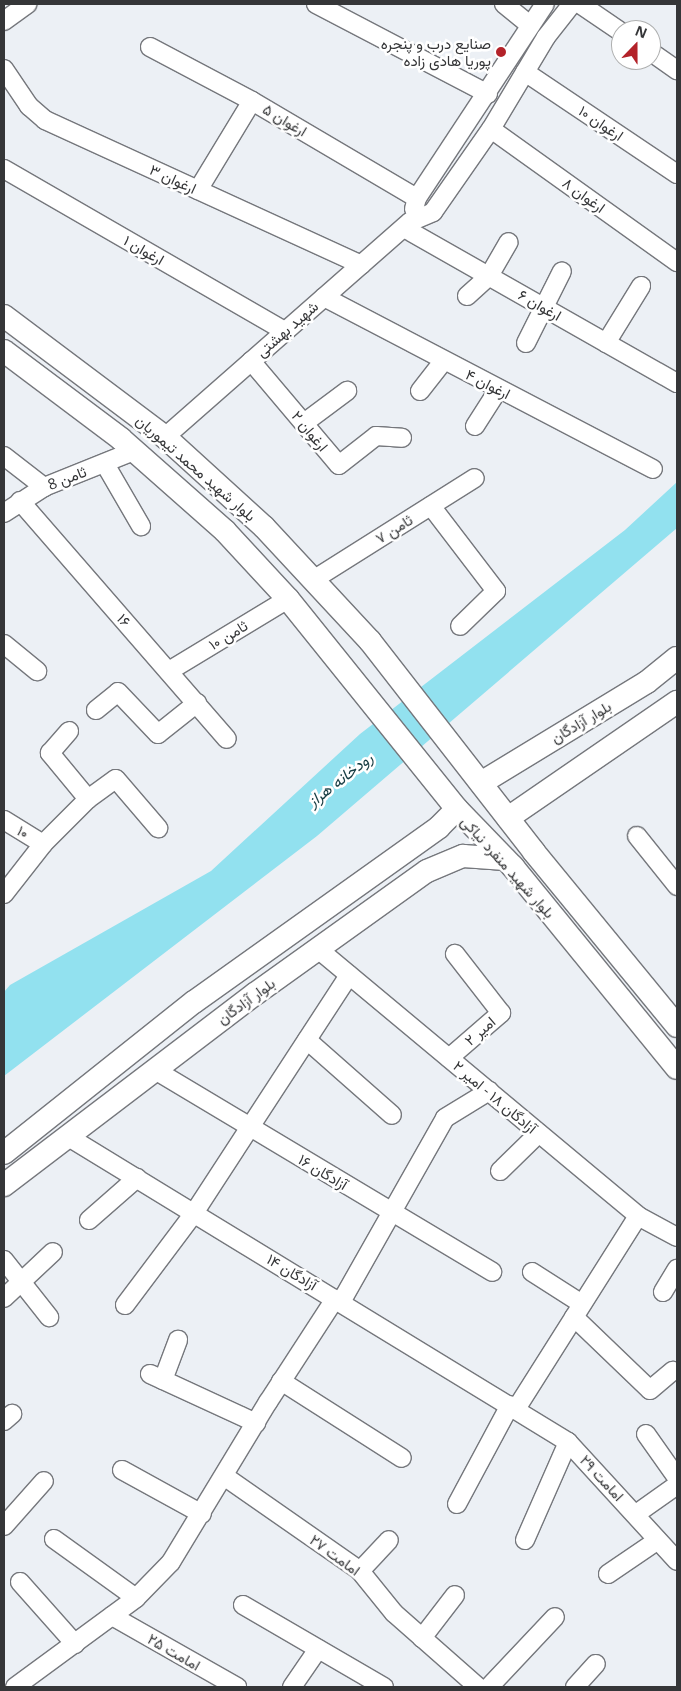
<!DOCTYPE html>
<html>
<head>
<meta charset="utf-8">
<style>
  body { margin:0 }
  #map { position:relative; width:681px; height:1691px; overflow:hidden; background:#ecf0f5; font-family:"Open Sans",Vazirmatn,sans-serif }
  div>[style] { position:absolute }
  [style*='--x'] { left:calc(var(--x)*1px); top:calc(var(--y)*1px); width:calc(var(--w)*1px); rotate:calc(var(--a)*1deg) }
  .water>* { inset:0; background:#92e1ef }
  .roads { filter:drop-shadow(1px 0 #75777c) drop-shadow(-1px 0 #75777c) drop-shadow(0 1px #75777c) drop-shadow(0 -1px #75777c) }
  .minor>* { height:18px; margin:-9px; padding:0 9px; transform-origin:9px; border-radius:9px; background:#fff }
  .major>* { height:22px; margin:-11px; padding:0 11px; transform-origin:11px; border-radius:11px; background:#fff }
  .dots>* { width:14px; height:14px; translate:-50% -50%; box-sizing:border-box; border:2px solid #fff; border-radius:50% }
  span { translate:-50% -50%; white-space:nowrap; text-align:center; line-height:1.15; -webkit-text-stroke:5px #fff; paint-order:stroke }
  .poi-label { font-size:15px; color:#353638 }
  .right { translate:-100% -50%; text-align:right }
  .street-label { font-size:15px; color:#353638 }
  .water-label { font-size:16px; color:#173d43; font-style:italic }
  .frame { position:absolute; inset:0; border:5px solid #353638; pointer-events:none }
  .north { position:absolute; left:611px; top:20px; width:50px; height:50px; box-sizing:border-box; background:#fff; border:1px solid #aeafaf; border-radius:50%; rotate:22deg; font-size:14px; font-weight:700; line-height:20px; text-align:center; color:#353638 }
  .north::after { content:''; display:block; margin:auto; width:18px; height:22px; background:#b32229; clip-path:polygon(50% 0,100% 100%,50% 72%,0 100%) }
</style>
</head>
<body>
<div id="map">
  <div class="water">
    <div style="clip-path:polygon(677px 482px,677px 528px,317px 836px,4px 1076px,4px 992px,10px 985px,211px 871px,360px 734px,625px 530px)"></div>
  </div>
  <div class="roads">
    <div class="minor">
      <div style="--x:316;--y:4;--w:194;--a:27.6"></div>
      <div style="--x:504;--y:4;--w:32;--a:39"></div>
      <div style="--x:580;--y:4;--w:50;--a:34.3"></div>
      <div style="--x:4;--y:21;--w:29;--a:-36"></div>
      <div style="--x:150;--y:47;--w:115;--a:27.9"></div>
      <div style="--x:252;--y:101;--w:191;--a:30.5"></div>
      <div style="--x:651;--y:52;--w:32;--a:35"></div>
      <div style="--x:4;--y:69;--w:45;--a:56"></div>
      <div style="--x:29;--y:106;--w:21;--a:41"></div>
      <div style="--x:45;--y:120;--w:348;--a:24.6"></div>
      <div style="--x:525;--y:72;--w:183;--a:33.9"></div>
      <div style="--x:491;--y:129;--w:229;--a:35.6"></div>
      <div style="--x:4;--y:169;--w:324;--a:30"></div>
      <div style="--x:198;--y:190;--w:104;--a:-58.8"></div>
      <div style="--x:414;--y:209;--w:11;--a:-75"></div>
      <div style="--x:417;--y:198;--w:232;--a:-56.6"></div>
      <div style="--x:404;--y:228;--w:314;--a:29.6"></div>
      <div style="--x:467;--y:296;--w:30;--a:-42"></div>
      <div style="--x:489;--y:276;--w:39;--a:-60"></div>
      <div style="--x:324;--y:297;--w:371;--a:27.6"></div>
      <div style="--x:526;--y:343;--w:80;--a:-63.4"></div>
      <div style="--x:606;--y:343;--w:67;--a:-58.4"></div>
      <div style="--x:251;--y:361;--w:136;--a:49.8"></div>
      <div style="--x:339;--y:465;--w:47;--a:-38.1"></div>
      <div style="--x:376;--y:436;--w:26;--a:4"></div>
      <div style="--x:420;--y:391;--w:37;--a:-52"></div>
      <div style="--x:304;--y:423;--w:54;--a:-36.7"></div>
      <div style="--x:475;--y:426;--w:43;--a:-57.4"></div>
      <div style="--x:165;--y:437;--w:326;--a:-41.3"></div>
      <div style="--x:410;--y:222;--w:25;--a:-23"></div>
      <div style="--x:433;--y:212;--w:101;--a:-55.1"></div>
      <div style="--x:491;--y:129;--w:107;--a:-59.1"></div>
      <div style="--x:546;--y:37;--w:42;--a:-51.8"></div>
      <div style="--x:4;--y:456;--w:51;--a:37.8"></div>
      <div style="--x:105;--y:464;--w:72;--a:59.9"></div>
      <div style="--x:20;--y:501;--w:315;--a:49"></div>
      <div style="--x:431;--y:506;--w:107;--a:52.6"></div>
      <div style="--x:496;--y:591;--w:50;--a:135.8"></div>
      <div style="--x:4;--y:513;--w:48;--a:-33"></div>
      <div style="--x:44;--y:487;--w:97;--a:-21.8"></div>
      <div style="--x:313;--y:580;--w:191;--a:-32.2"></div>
      <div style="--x:4;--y:644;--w:43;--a:39.3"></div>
      <div style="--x:169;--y:671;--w:139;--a:-31.2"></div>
      <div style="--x:96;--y:710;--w:28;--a:-39"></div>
      <div style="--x:118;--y:692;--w:58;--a:46.4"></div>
      <div style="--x:158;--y:734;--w:50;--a:-38.5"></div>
      <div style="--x:88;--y:799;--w:34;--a:-36"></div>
      <div style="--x:116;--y:779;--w:65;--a:49.4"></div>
      <div style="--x:4;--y:820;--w:46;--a:31.6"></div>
      <div style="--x:637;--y:836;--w:64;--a:51.3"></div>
      <div style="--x:4;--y:894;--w:63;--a:-52"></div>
      <div style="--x:43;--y:844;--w:64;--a:-45"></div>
      <div style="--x:88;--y:799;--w:60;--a:-129.6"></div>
      <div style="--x:50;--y:753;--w:29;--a:-49"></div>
      <div style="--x:318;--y:949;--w:417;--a:39.8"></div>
      <div style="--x:638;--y:1216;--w:44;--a:28.3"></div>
      <div style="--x:307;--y:1040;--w:113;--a:41.4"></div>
      <div style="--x:449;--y:1058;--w:69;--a:-40.9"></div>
      <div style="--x:501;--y:1013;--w:75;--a:-127.9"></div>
      <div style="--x:155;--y:1070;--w:393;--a:30.9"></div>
      <div style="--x:67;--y:1136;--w:587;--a:31.42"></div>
      <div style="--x:568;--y:1442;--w:161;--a:47.5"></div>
      <div style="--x:500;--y:1171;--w:54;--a:-44.3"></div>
      <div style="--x:89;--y:1220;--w:64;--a:-41.2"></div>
      <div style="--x:4;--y:1260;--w:73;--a:51.7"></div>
      <div style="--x:532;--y:1272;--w:59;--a:32.6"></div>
      <div style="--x:663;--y:1292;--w:27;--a:-59"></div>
      <div style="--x:4;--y:1298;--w:67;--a:-43.2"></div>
      <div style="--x:341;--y:1302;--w:211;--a:-60.5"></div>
      <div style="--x:445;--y:1118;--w:52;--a:-31.5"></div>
      <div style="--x:125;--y:1305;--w:115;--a:-53.1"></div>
      <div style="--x:194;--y:1213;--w:284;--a:-56.9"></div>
      <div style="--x:574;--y:1317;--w:105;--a:43.8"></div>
      <div style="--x:650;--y:1390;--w:30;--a:-40"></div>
      <div style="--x:150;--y:1374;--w:117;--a:24.8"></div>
      <div style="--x:163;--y:1380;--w:43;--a:-69.4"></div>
      <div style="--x:281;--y:1381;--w:143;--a:32.5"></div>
      <div style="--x:516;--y:1409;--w:228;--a:-57.7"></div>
      <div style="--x:4;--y:1421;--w:11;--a:-41"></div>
      <div style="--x:646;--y:1434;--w:54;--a:54.8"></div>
      <div style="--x:122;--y:1470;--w:91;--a:28.8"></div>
      <div style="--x:224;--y:1476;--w:166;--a:34.9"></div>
      <div style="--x:360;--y:1571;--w:54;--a:51"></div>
      <div style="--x:394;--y:1613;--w:112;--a:41.4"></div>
      <div style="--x:457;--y:1504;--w:112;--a:-61.8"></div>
      <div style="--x:636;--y:1514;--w:50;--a:-35.3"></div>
      <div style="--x:4;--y:1526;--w:60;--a:-48.4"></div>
      <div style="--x:54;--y:1539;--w:101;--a:35.7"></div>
      <div style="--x:525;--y:1540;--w:107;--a:-66.3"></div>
      <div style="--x:360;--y:1571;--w:42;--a:-46.9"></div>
      <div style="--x:608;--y:1574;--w:60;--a:-34.2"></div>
      <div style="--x:20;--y:1582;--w:83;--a:48.4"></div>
      <div style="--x:243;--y:1605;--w:163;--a:30.2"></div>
      <div style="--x:112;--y:1616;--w:144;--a:29.6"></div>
      <div style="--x:422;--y:1638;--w:54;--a:-52.5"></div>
      <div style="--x:15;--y:1687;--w:150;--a:-36.3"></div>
      <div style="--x:136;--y:1598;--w:50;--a:-45.8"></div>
      <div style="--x:171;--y:1562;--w:187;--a:-58.8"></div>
      <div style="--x:268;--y:1402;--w:123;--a:-57"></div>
      <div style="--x:292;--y:1687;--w:46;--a:-55.6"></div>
      <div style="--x:489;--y:1687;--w:96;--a:-46.7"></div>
      <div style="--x:575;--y:1687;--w:31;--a:-48"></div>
    </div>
    <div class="major">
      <div style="--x:4;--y:316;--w:201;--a:36.9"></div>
      <div style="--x:165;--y:437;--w:134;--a:42.3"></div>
      <div style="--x:264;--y:527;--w:156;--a:47.1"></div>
      <div style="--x:370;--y:641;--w:267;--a:52.1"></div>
      <div style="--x:534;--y:852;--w:225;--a:50.6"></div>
      <div style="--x:4;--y:351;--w:146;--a:36.9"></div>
      <div style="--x:121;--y:439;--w:139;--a:41.5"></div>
      <div style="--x:225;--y:531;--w:93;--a:47.2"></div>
      <div style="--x:288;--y:599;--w:270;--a:51.2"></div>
      <div style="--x:457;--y:809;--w:81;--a:46"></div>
      <div style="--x:513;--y:867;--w:259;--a:50.8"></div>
      <div style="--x:481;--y:783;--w:194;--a:-31.3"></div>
      <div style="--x:647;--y:682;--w:38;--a:-39"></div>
      <div style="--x:508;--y:818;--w:205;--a:-34.5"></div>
      <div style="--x:4;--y:1153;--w:243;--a:-38.5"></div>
      <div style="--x:194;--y:1002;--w:301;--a:-35.5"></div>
      <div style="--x:439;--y:827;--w:25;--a:-45"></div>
      <div style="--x:4;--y:1185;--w:315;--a:-37.3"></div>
      <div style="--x:255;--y:994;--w:211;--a:-35.6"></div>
      <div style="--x:427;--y:871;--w:39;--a:-23"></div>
      <div style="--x:463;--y:856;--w:42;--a:4.1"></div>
    </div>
  </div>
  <div class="dots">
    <div style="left:501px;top:52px;background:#b32229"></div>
  </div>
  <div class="poi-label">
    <span class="right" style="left:491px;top:52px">صنایع درب و پنجره<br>پوریا هادی زاده</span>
  </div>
  <div class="street-label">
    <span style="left:285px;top:120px;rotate:31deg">ارغوان ۵</span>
    <span style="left:601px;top:123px;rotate:34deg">ارغوان ۱۰</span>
    <span style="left:173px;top:179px;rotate:25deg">ارغوان ۳</span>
    <span style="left:584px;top:195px;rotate:36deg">ارغوان ۸</span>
    <span style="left:144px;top:250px;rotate:30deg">ارغوان ۱</span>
    <span style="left:540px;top:305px;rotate:30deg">ارغوان ۶</span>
    <span style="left:287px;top:329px;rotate:-41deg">شهید بهشتی</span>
    <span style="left:488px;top:384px;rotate:27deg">ارغوان ۴</span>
    <span style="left:310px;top:431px;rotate:50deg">ارغوان ۲</span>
    <span style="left:196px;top:468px;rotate:41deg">بلوار شهید محمد تیموریان</span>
    <span style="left:67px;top:478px;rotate:-21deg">ثامن 8</span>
    <span style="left:394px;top:529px;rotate:-32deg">ثامن ۷</span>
    <span style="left:124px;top:620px;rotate:49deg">۱۶</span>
    <span style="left:228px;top:635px;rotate:-31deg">ثامن ۱۰</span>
    <span style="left:581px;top:722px;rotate:-31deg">بلوار آزادگان</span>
    <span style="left:23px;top:832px;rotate:31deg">۱۰</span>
    <span style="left:508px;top:867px;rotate:48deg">بلوار شهید منفرد نیاکی</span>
    <span style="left:246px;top:1001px;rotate:-36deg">بلوار آزادگان</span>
    <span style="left:480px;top:1031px;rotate:-41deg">امیر ۲</span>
    <span style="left:495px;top:1097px;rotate:40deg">آزادگان ۱۸ - امیر ۲</span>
    <span style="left:323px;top:1172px;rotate:31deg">آزادگان ۱۶</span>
    <span style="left:292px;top:1272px;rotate:31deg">آزادگان ۱۴</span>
    <span style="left:602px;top:1478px;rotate:47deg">امامت ۲۹</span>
    <span style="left:335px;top:1555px;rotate:36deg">امامت ۲۷</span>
    <span style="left:174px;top:1652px;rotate:30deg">امامت ۲۵</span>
  </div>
  <div class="water-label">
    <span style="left:340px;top:779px;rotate:-38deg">رودخانه هراز</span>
  </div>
  <div class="frame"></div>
  <div class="north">N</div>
</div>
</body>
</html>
